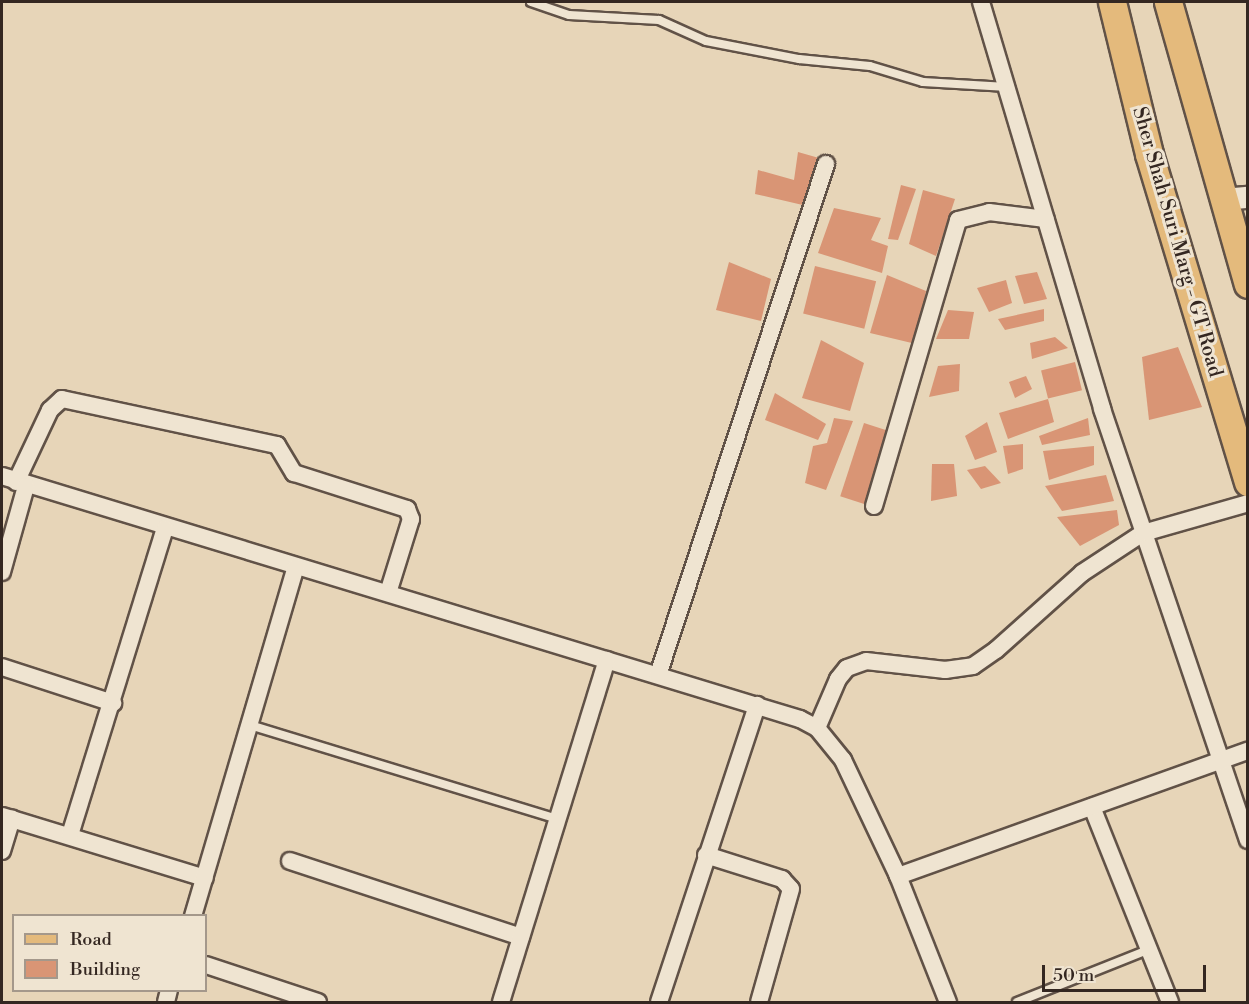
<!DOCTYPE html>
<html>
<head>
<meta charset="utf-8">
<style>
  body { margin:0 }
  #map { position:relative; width:1249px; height:1004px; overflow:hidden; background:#e7d5b8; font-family:"Libre Bodoni",serif }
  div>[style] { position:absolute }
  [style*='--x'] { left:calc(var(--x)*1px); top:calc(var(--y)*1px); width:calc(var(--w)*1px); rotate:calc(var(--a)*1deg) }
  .building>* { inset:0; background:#d99575; transform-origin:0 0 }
  .roads { filter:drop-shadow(2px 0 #615247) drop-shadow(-2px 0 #615247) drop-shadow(0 2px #615247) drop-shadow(0 -2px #615247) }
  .service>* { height:8px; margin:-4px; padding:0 4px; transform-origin:4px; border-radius:4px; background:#efe4d1 }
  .minor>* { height:16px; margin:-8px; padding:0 8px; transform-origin:8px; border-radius:8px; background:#efe4d1 }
  .tertiary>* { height:21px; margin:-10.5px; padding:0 10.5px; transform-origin:10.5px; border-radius:10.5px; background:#efe4d1 }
  .primary>* { height:27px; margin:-13.5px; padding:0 13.5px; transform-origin:13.5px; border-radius:13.5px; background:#e4ba7c }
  span { translate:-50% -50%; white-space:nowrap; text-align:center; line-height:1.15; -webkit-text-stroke:6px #efe4d1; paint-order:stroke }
  .street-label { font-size:20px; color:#342721 }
  .frame { position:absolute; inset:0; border:3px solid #342721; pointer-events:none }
  .legend { position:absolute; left:12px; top:914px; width:195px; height:78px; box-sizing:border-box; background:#efe4d1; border:2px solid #a4988b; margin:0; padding:8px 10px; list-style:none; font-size:18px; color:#342721 }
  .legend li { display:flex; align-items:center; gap:12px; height:30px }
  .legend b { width:30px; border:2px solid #a4988b }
  .scale { position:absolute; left:1042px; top:965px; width:164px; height:27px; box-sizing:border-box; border:3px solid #342721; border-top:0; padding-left:8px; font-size:18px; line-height:21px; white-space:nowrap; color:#342721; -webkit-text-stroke:4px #efe4d1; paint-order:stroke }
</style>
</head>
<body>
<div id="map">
  <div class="building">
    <div style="clip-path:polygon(798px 152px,819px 158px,807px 206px,755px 194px,758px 170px,794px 180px)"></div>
    <div style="clip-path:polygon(901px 185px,916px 189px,898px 240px,888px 239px)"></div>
    <div style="clip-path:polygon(923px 190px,955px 199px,936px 256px,909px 244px)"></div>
    <div style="clip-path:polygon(834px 208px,881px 218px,871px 240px,888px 246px,882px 273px,818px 253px)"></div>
    <div style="clip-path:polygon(729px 262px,771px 279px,761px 321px,716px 310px)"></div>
    <div style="left:815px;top:266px;width:63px;height:49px;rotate:14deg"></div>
    <div style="clip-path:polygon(1037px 272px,1047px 299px,1024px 304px,1015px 276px)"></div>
    <div style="clip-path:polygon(887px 275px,926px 291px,916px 344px,870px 333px)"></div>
    <div style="clip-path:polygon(1006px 280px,1012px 303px,989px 312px,977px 288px)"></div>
    <div style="clip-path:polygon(1044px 309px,1044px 321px,1005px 330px,998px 319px)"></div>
    <div style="clip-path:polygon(948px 310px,974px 312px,969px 339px,936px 339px)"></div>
    <div style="clip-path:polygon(1055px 337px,1068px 348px,1032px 359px,1030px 343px)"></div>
    <div style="clip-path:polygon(821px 340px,864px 363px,850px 411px,802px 398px)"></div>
    <div style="clip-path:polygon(1178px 347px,1202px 407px,1149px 420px,1142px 357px)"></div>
    <div style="left:1075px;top:362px;width:29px;height:35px;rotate:76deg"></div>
    <div style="clip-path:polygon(960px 364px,959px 391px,929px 397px,938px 366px)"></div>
    <div style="clip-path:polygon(1026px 376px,1032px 389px,1015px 398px,1009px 382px)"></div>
    <div style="clip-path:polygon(775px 393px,826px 424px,818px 440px,765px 420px)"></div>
    <div style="clip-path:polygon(1048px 399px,1054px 422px,1008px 439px,999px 413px)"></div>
    <div style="clip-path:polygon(834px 418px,853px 421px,826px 490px,805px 483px,813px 446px,827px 443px)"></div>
    <div style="clip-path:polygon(1088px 418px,1090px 435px,1042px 445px,1039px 436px)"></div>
    <div style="clip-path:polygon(987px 422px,997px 452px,975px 460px,965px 436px)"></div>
    <div style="left:864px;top:423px;width:26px;height:77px;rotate:18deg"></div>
    <div style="clip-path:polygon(1023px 444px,1023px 469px,1008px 474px,1003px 446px)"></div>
    <div style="clip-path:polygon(1094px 446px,1094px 465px,1049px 480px,1043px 451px)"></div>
    <div style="clip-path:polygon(932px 464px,954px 464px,957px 496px,931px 501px)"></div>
    <div style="clip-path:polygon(985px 466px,1001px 483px,981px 489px,967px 470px)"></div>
    <div style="clip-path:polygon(1106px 475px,1114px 501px,1062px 511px,1045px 486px)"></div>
    <div style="clip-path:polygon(1117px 510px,1119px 525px,1080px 546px,1057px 517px)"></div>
  </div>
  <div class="roads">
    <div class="service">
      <div style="--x:531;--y:2;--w:40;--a:18.9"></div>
      <div style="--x:569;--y:15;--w:90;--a:3.2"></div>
      <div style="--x:659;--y:20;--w:51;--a:24.1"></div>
      <div style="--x:706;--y:41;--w:95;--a:11"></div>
      <div style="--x:799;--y:59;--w:71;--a:5.6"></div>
      <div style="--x:870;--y:66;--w:55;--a:16.8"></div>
      <div style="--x:923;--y:82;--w:84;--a:3.4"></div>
      <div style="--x:250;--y:725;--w:321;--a:17"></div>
      <div style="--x:1017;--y:1002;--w:143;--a:-21.7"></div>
    </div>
    <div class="minor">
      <div style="--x:981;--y:2;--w:425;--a:73.4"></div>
      <div style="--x:1102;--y:409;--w:455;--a:71.3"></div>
      <div style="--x:2;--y:476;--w:834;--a:16.94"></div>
      <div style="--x:800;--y:719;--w:19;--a:28"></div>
      <div style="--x:817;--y:728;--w:41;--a:50.9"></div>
      <div style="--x:843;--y:760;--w:128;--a:64.6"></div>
      <div style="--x:898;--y:876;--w:136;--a:68.4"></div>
      <div style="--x:16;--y:482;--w:80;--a:-64.7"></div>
      <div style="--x:50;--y:410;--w:16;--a:-43"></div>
      <div style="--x:62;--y:399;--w:220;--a:12.1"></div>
      <div style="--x:277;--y:445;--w:33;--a:59"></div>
      <div style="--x:294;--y:473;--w:119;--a:17.7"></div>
      <div style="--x:407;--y:509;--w:11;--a:68"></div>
      <div style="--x:411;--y:519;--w:77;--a:107.3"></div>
      <div style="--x:874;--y:506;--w:298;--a:-73.6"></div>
      <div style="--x:958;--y:220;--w:32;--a:-14"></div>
      <div style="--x:989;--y:212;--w:57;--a:7"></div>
      <div style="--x:2;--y:572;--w:89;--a:-74.4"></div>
      <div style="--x:2;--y:667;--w:117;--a:18"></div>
      <div style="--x:658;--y:675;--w:538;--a:-71.8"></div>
      <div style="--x:817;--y:728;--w:53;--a:-66.8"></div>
      <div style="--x:838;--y:679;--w:14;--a:-51"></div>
      <div style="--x:847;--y:668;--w:20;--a:-20"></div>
      <div style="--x:866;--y:661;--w:80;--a:6.5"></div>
      <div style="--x:945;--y:670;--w:28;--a:-8"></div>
      <div style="--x:973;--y:666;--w:28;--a:-35"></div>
      <div style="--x:996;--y:650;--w:115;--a:-41.8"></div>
      <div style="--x:1082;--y:573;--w:73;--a:-33.3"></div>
      <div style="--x:1143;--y:533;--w:109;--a:-15.9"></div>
      <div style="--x:1092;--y:807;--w:210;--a:68.2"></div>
      <div style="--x:2;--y:816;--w:212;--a:17"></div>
      <div style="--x:70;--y:835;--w:321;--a:-72.8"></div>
      <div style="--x:2;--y:851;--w:34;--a:-73"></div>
      <div style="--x:706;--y:855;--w:80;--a:17.5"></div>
      <div style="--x:782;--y:879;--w:13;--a:48"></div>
      <div style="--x:791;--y:889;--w:117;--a:105.8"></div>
      <div style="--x:290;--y:861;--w:243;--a:18.2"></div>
      <div style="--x:898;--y:876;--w:372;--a:-19.7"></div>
      <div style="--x:193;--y:916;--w:364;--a:-73.6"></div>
      <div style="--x:206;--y:965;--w:118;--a:18.3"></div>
      <div style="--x:166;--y:1002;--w:12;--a:-76"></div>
      <div style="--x:501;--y:1002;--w:358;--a:-72.8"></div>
      <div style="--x:659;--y:1002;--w:313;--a:-71.7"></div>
    </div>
    <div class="tertiary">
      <div style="--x:1223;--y:199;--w:25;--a:-5"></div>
    </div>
    <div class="primary">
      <div style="--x:1112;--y:2;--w:156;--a:76.3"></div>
      <div style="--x:1149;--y:154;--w:343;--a:73.2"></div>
      <div style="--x:1168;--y:2;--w:293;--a:74.2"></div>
    </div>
  </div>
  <div class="street-label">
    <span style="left:1177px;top:242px;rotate:74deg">Sher Shah Suri Marg - GT Road</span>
  </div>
  <div class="frame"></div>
  <ul class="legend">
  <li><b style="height:8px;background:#e4ba7c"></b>Road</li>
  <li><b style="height:16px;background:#d99575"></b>Building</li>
  </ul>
  <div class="scale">50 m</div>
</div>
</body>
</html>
